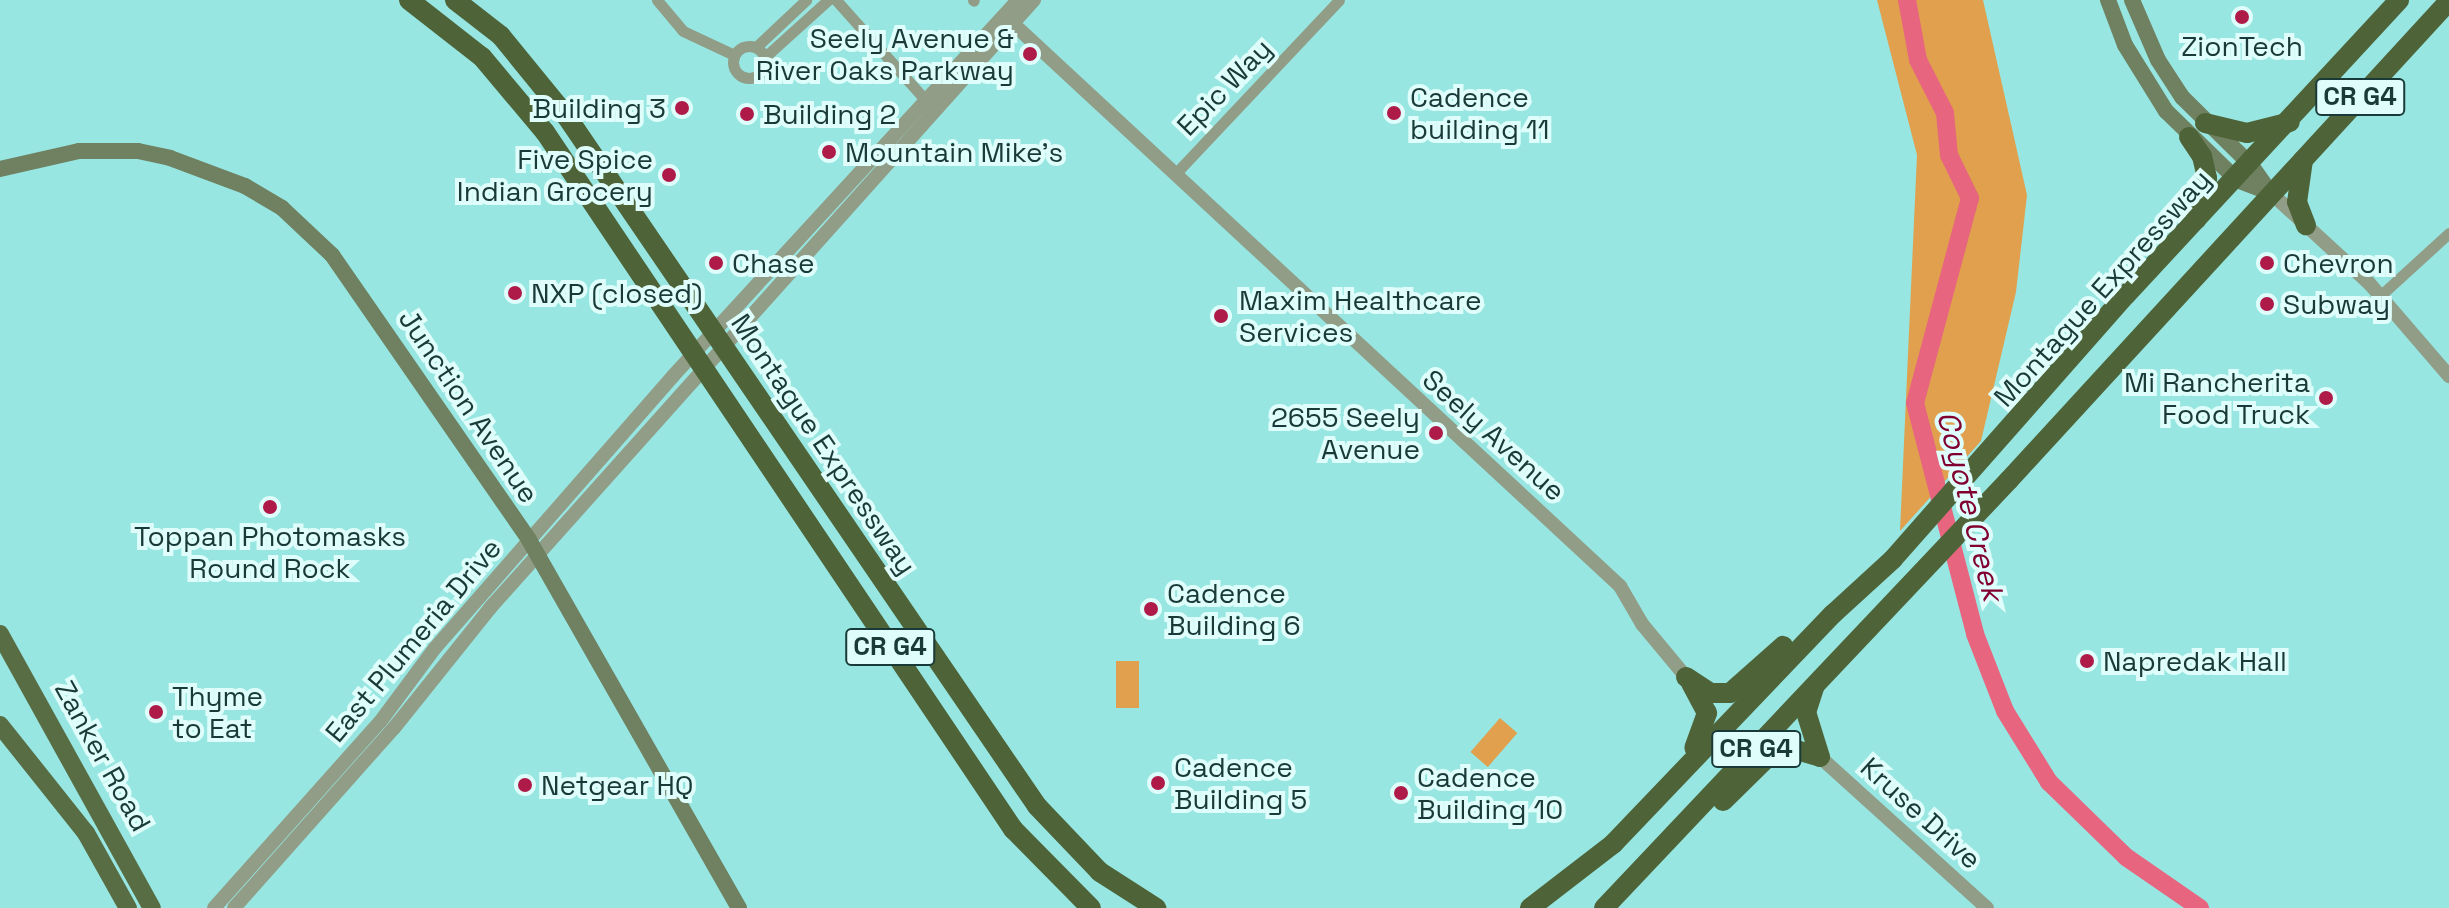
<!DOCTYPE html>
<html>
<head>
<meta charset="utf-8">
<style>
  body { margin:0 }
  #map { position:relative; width:2449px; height:908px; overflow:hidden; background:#97e6e1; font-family:"Space Grotesk",sans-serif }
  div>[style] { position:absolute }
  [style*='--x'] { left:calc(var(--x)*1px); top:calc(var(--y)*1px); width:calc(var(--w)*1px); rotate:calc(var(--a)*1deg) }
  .green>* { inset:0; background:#e0a04e; transform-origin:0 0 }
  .river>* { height:18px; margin:-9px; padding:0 9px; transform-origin:9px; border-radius:9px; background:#e7657f }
  .minor>* { height:11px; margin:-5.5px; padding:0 5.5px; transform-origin:5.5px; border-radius:5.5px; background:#919d86 }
  .minor>.ring { margin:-5.5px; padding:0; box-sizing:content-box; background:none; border:11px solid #919d86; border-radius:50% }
  .tertiary>* { height:14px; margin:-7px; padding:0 7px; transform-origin:7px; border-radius:7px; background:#919d86 }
  .secondary>* { height:16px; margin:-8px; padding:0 8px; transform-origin:8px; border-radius:8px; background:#6f8160 }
  .primary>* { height:18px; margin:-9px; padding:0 9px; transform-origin:9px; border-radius:9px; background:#586d44 }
  .trunk>* { height:20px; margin:-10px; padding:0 10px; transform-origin:10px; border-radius:10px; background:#4e6438 }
  .dots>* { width:22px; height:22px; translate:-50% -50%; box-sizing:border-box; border:4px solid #dffefb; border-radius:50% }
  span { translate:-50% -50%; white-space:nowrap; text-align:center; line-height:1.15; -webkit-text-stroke:8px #dffefb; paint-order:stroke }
  .shield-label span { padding:2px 6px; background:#dffefb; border:2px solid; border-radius:6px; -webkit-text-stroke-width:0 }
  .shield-label { font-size:26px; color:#193a38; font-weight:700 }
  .poi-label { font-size:28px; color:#193a38 }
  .right { translate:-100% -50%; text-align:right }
  .left { translate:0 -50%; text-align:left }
  .street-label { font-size:28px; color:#193a38 }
  .water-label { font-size:30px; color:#810030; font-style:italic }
</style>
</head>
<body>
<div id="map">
  <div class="green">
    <div style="clip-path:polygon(1877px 0,1983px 0,2027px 195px,2016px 292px,1981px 441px,1900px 531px,1917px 155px)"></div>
    <div style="left:1116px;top:661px;width:23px;height:47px"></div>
    <div style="left:1500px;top:718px;width:23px;height:45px;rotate:41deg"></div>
  </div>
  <div class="river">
    <div style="--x:1907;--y:0;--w:61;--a:79.6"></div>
    <div style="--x:1918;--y:60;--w:59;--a:63"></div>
    <div style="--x:1945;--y:113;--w:42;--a:84.6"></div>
    <div style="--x:1949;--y:155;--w:48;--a:64"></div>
    <div style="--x:1970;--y:198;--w:212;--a:105"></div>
    <div style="--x:1915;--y:403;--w:239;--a:75.4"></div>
    <div style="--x:1975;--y:634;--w:83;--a:68.7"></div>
    <div style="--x:2005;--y:711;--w:84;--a:58.2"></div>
    <div style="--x:2049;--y:782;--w:107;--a:44.2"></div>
    <div style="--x:2126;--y:857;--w:90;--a:34.6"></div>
  </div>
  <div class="minor">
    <div style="--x:657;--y:0;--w:40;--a:50"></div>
    <div style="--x:683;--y:31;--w:56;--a:25.2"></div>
    <div style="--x:836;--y:0;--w:140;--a:48.2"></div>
    <div style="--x:973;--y:0;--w:1;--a:45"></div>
    <div class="ring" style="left:733px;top:46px;width:21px;height:21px"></div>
    <div style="--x:756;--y:47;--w:69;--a:-43.2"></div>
    <div style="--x:765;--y:57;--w:85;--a:-42.1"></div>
    <div style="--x:1177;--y:172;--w:236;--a:-46.7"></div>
    <div style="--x:2381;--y:295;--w:92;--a:-42.4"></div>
  </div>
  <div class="tertiary">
    <div style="--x:1008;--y:19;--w:834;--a:42.81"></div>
    <div style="--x:1620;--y:586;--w:44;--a:59.9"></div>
    <div style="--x:1642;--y:624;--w:69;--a:50.3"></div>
    <div style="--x:2271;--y:193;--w:133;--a:42.6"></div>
    <div style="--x:2369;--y:283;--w:123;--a:49.3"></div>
    <div style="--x:1820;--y:757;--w:225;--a:42.1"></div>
    <div style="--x:214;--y:908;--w:249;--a:-48.3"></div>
    <div style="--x:380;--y:722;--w:92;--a:-53.4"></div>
    <div style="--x:435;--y:648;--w:361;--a:-48.8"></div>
    <div style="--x:673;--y:376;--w:510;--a:-47.46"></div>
    <div style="--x:234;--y:908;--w:241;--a:-48.4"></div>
    <div style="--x:394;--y:728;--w:154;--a:-51.3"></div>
    <div style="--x:490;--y:608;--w:816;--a:-48.18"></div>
  </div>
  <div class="secondary">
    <div style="--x:2108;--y:0;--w:48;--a:69.3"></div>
    <div style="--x:2125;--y:45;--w:78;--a:58.2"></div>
    <div style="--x:2166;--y:111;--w:99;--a:44.2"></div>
    <div style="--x:2237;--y:180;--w:36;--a:21"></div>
    <div style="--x:2132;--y:0;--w:65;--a:66.6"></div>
    <div style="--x:2158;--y:60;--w:44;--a:57"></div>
    <div style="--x:2182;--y:97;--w:97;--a:44.6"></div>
    <div style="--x:2251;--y:165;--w:33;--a:55"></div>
    <div style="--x:0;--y:169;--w:81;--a:-12.8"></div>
    <div style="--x:79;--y:151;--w:59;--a:0"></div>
    <div style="--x:138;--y:151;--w:33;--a:12"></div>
    <div style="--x:170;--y:158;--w:80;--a:20.5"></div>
    <div style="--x:245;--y:186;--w:43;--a:30.7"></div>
    <div style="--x:282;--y:208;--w:69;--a:43.2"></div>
    <div style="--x:332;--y:255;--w:346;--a:55.3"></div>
    <div style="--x:529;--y:540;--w:424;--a:60.3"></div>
  </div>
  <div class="primary">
    <div style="--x:0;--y:634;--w:313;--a:61"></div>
    <div style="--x:0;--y:725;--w:138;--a:51.5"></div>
    <div style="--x:86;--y:833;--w:86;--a:60.8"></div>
  </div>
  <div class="trunk">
    <div style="--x:409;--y:0;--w:93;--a:38"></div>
    <div style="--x:482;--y:57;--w:98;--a:50"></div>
    <div style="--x:545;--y:132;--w:840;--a:56.12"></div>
    <div style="--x:1013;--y:829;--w:111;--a:45.4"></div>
    <div style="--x:455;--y:0;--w:58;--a:38"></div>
    <div style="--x:501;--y:36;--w:104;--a:50.8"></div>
    <div style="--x:567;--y:117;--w:834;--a:55.7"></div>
    <div style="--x:1037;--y:806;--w:91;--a:46.3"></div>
    <div style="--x:1100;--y:872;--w:67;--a:32.7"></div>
    <div style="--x:2205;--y:123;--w:43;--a:13.4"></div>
    <div style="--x:2247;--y:133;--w:44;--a:-14.3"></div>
    <div style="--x:2189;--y:137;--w:23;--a:56"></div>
    <div style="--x:2202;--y:156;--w:23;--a:77"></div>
    <div style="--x:2207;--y:178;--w:43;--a:104.7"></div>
    <div style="--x:2303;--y:160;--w:42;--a:98.1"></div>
    <div style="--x:2297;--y:202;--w:25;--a:69"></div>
    <div style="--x:1686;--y:677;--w:30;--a:33"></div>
    <div style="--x:1711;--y:693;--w:19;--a:0"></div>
    <div style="--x:1730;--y:693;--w:71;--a:-41.6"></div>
    <div style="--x:1691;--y:683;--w:34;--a:62"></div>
    <div style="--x:1707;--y:713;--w:37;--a:110"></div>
    <div style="--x:1814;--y:688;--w:25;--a:108"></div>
    <div style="--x:1806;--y:712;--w:47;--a:72.7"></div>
    <div style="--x:1723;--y:801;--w:69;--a:-44.4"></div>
    <div style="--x:1772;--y:753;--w:15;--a:-23"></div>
    <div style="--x:1786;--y:747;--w:35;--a:16"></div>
    <div style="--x:1530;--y:908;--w:105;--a:-37.6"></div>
    <div style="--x:1613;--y:844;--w:318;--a:-46.3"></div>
    <div style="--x:1833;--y:614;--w:81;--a:-42.5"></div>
    <div style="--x:1893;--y:559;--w:352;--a:-48.6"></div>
    <div style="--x:2126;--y:295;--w:402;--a:-47.2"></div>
    <div style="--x:1604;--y:908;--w:589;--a:-46.58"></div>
    <div style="--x:2009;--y:480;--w:650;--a:-47.43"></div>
  </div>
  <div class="dots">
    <div style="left:2242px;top:17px;background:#ae1b48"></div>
    <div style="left:1030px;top:54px;background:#ae1b48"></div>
    <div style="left:682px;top:108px;background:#ae1b48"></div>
    <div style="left:1394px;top:113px;background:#ae1b48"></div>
    <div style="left:747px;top:114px;background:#ae1b48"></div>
    <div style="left:829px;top:152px;background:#ae1b48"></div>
    <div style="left:669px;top:175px;background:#ae1b48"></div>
    <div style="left:716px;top:263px;background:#ae1b48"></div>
    <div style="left:2267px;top:263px;background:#ae1b48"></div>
    <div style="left:515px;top:293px;background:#ae1b48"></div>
    <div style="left:2267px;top:304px;background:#ae1b48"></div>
    <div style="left:1221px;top:316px;background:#ae1b48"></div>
    <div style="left:2326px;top:398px;background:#ae1b48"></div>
    <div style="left:1436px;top:433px;background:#ae1b48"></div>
    <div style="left:270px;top:507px;background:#ae1b48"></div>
    <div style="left:1151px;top:609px;background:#ae1b48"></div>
    <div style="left:2087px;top:661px;background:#ae1b48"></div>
    <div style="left:156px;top:712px;background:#ae1b48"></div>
    <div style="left:1158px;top:783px;background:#ae1b48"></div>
    <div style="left:525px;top:785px;background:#ae1b48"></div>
    <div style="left:1401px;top:793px;background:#ae1b48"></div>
  </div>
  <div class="shield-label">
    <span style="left:2360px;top:97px">CR G4</span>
    <span style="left:890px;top:647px">CR G4</span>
    <span style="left:1756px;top:749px">CR G4</span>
  </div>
  <div class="poi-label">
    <span class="right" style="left:1014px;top:54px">Seely Avenue &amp;<br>River Oaks Parkway</span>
    <span style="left:2242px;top:46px">ZionTech</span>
    <span class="left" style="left:1410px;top:113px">Cadence<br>building 11</span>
    <span class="right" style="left:666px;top:108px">Building 3</span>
    <span class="left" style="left:763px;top:114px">Building 2</span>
    <span class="left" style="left:845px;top:152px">Mountain Mike's</span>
    <span class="right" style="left:653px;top:175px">Five Spice<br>Indian Grocery</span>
    <span class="left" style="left:732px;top:263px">Chase</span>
    <span class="left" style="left:2283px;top:263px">Chevron</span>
    <span class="left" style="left:531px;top:293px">NXP (closed)</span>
    <span class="left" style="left:1239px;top:316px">Maxim Healthcare<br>Services</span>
    <span class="left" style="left:2283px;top:304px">Subway</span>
    <span class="right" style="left:2310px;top:398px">Mi Rancherita<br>Food Truck</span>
    <span class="right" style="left:1420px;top:433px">2655 Seely<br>Avenue</span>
    <span style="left:270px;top:552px">Toppan Photomasks<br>Round Rock</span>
    <span class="left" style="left:1167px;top:609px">Cadence<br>Building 6</span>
    <span class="left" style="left:2103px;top:661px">Napredak Hall</span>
    <span class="left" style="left:172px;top:712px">Thyme<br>to Eat</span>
    <span class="left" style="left:1174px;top:783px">Cadence<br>Building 5</span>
    <span class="left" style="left:1417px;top:793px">Cadence<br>Building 10</span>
    <span class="left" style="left:541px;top:785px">Netgear HQ</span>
  </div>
  <div class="street-label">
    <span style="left:1224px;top:87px;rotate:-46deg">Epic Way</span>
    <span style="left:2102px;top:288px;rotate:-48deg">Montague Expressway</span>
    <span style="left:469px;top:406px;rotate:56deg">Junction Avenue</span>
    <span style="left:1494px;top:435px;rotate:42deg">Seely Avenue</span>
    <span style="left:824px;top:444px;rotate:56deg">Montague Expressway</span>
    <span style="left:413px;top:640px;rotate:-50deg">East Plumeria Drive</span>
    <span style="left:103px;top:756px;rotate:61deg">Zanker Road</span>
    <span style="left:1921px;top:813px;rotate:42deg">Kruse Drive</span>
  </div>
  <div class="water-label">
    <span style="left:1970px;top:506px;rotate:76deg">Coyote Creek</span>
  </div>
</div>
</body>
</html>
